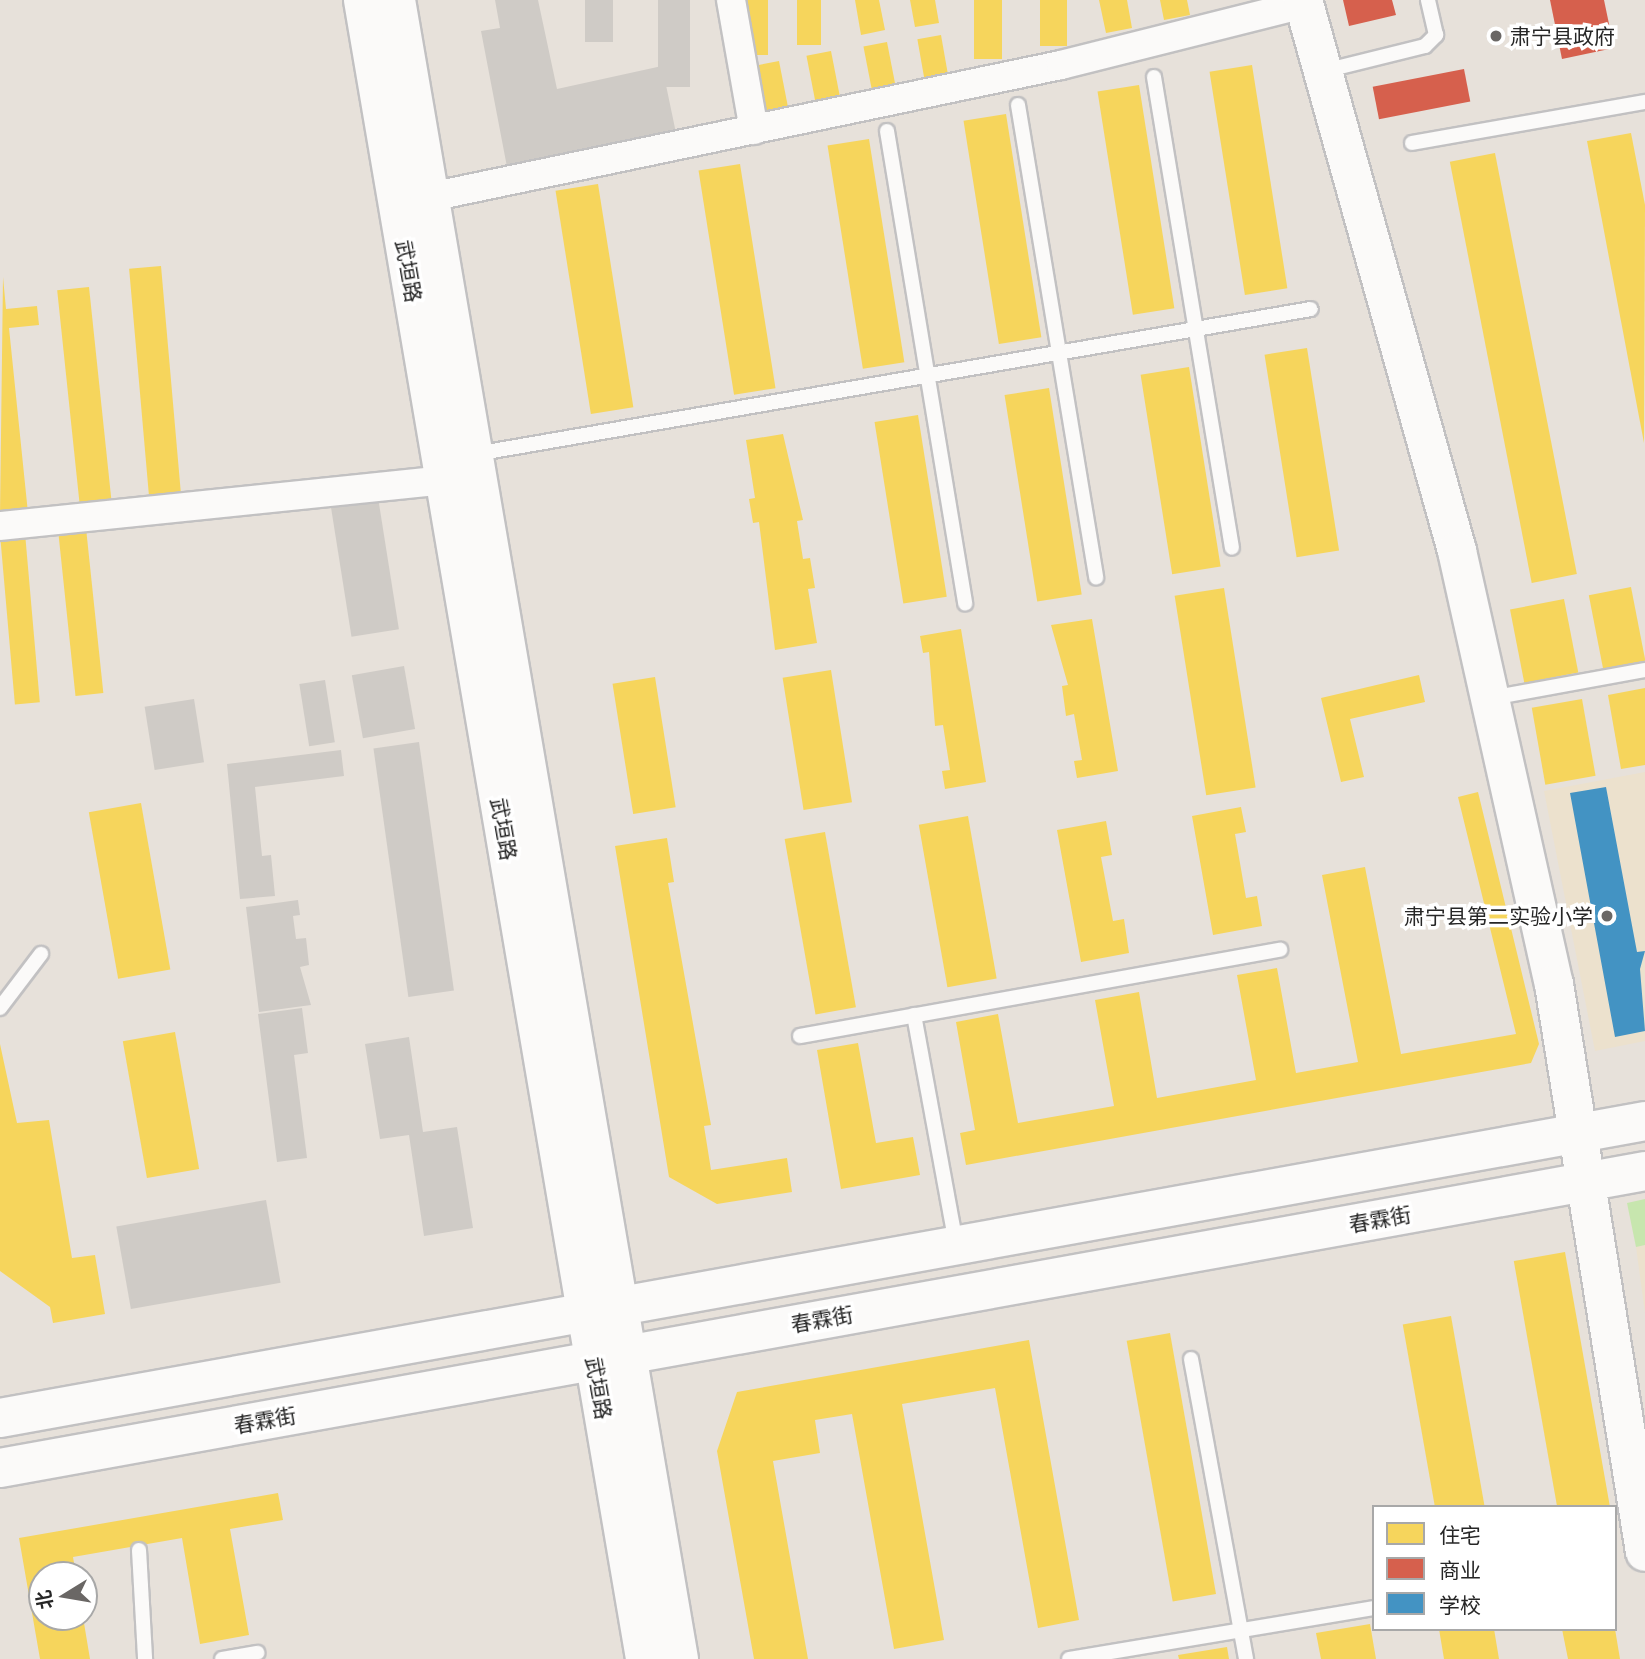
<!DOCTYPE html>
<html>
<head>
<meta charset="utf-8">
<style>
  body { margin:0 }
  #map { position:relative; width:1645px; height:1659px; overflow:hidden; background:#e7e1da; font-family:Manrope,"Noto Sans SC",sans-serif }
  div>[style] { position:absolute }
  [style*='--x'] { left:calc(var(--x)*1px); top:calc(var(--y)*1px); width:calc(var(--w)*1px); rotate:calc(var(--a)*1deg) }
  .education>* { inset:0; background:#ece1cd }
  .green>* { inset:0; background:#c7e6ae }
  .homes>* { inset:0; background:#f6d55c; transform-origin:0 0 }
  .shops>* { inset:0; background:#d6604d; transform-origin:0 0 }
  .schools>* { inset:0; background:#4393c3 }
  .building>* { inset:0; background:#cfcbc6; transform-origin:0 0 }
  .roads { filter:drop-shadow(2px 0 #c2c1c2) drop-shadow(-2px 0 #c2c1c2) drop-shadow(0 2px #c2c1c2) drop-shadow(0 -2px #c2c1c2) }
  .lane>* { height:14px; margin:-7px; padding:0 7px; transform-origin:7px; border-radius:7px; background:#fbfaf9 }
  .street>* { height:28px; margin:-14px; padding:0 14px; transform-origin:14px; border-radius:14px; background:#fbfaf9 }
  .secondary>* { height:38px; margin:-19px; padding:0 19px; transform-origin:19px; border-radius:19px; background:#fbfaf9 }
  .dots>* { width:19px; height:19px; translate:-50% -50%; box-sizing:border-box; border:4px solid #fff; border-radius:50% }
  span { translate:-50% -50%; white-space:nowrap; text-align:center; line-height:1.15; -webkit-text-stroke:7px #fff; paint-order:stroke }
  .poi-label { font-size:21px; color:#262626 }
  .left { translate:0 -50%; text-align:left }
  .right { translate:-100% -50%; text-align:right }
  .street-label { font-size:21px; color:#262626 }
  .legend { position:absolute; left:1372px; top:1505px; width:245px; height:126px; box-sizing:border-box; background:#fff; border:2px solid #a8a8a8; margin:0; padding:9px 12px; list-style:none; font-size:21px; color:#262626 }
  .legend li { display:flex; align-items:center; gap:14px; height:35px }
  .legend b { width:35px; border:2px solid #a8a8a8 }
  .north { position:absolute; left:28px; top:1561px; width:70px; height:70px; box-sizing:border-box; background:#fff; border:2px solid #a8a8a8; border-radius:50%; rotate:259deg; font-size:19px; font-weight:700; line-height:28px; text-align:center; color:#262626 }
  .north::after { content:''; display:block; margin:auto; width:24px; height:32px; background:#6a6765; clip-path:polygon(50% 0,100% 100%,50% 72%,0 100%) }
</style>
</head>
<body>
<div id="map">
  <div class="education">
    <div style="clip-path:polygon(1645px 772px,1645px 1041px,1595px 1051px,1544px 791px)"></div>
    <div style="clip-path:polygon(1645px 1245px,1645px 1313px,1636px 1247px)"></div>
  </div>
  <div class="green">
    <div style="clip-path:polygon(1645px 1199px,1645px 1245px,1636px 1247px,1627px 1203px)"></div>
  </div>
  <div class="homes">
    <div style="left:743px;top:0;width:25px;height:55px"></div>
    <div style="left:797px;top:0;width:24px;height:45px"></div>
    <div style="clip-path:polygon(855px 0,879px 0,885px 30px,861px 35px)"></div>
    <div style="clip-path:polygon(910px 0,935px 0,939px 23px,915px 27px)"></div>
    <div style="left:974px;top:0;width:28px;height:59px"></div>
    <div style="left:1040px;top:0;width:27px;height:46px"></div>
    <div style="clip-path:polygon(1099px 0,1127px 0,1132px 28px,1106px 33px)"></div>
    <div style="clip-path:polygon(1160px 0,1187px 0,1190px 15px,1164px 20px)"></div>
    <div style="left:941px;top:35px;width:39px;height:24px;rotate:80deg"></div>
    <div style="left:887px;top:42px;width:43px;height:24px;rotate:79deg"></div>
    <div style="left:831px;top:51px;width:48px;height:25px;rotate:79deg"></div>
    <div style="left:779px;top:61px;width:48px;height:25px;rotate:79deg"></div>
    <div style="left:1252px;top:65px;width:226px;height:43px;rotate:81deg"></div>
    <div style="left:1139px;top:85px;width:226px;height:42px;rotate:81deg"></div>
    <div style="left:1006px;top:114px;width:226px;height:43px;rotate:81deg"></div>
    <div style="clip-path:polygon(1631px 133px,1645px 205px,1644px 443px,1587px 141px)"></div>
    <div style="left:869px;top:139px;width:226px;height:42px;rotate:81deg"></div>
    <div style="left:1495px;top:153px;width:429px;height:46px;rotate:79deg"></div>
    <div style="left:740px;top:164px;width:227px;height:42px;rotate:81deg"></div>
    <div style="left:598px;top:184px;width:226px;height:43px;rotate:81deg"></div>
    <div style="left:161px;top:266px;width:232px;height:32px;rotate:85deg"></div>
    <div style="clip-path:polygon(3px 277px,6px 309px,37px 306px,39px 325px,9px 328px,28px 513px,0 516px)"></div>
    <div style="left:89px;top:287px;width:216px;height:32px;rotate:84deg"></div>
    <div style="left:1307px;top:348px;width:205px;height:43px;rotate:81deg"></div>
    <div style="left:1189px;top:367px;width:202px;height:49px;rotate:81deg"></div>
    <div style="left:1049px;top:388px;width:209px;height:45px;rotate:81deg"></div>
    <div style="left:918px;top:415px;width:184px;height:44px;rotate:81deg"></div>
    <div style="clip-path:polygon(783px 434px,803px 520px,797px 521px,803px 559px,810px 558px,815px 588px,808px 589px,817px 643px,775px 650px,759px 522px,753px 523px,749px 499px,755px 498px,746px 440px)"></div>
    <div style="left:86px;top:528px;width:166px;height:28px;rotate:84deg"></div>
    <div style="left:25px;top:533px;width:170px;height:25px;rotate:85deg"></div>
    <div style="left:1631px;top:587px;width:75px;height:43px;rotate:79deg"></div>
    <div style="left:1224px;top:588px;width:202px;height:50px;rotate:81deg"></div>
    <div style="left:1564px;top:599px;width:75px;height:55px;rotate:79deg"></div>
    <div style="clip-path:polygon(1092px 619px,1118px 771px,1077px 778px,1074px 761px,1082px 760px,1074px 714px,1066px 716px,1062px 686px,1068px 685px,1051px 625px)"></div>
    <div style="clip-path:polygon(961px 629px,986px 782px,945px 789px,942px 771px,950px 770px,943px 725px,935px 726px,929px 652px,923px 653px,920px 636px)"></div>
    <div style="left:831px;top:670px;width:134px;height:49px;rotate:81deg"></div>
    <div style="clip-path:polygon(1419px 675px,1425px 702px,1350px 719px,1364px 777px,1341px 782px,1321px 698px)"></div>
    <div style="left:655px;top:677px;width:132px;height:43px;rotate:81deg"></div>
    <div style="clip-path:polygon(1645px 688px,1645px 765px,1621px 769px,1608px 695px)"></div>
    <div style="left:1582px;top:699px;width:78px;height:51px;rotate:80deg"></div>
    <div style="clip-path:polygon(1478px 792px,1539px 1044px,1531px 1063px,966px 1165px,960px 1133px,975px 1130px,956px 1022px,998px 1014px,1018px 1123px,1114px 1106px,1095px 1000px,1139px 992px,1157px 1098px,1256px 1080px,1237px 975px,1277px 968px,1296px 1073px,1358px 1062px,1322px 875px,1365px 867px,1401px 1054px,1516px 1034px,1458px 797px)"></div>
    <div style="left:141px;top:803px;width:169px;height:53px;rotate:80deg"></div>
    <div style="clip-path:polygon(1241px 807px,1246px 832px,1235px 834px,1246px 898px,1257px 896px,1262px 926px,1213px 935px,1192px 816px)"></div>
    <div style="left:968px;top:816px;width:165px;height:50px;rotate:80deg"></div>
    <div style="clip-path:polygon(1106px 821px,1112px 855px,1101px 857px,1113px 921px,1124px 919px,1129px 953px,1081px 962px,1057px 830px)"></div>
    <div style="left:825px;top:832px;width:178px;height:41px;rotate:80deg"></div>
    <div style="clip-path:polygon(667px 838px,674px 882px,668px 883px,711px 1125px,704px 1126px,711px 1170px,787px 1158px,792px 1192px,717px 1204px,669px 1177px,615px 846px)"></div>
    <div style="left:175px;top:1032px;width:139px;height:53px;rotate:80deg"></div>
    <div style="clip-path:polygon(858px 1043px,876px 1143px,913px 1137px,920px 1175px,841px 1189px,817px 1050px)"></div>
    <div style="clip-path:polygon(0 1044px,17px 1123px,49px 1120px,72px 1258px,95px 1255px,105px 1314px,53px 1323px,50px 1307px,0 1271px)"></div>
    <div style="left:1565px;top:1252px;width:259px;height:52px;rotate:80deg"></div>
    <div style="left:1451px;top:1316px;width:194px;height:49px;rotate:80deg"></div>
    <div style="left:1170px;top:1333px;width:265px;height:44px;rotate:80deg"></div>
    <div style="clip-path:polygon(1029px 1340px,1079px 1620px,1038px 1628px,995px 1388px,902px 1404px,944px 1640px,894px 1649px,852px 1414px,815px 1420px,820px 1453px,773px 1461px,808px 1659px,754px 1659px,717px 1451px,737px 1392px)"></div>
    <div style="clip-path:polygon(278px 1493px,283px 1520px,230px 1529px,249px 1635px,200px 1644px,182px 1538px,73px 1557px,76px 1575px,42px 1575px,42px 1617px,83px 1617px,90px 1659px,40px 1659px,19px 1538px)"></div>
    <div style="clip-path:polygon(1370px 1624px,1376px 1659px,1321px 1659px,1316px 1633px)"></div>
    <div style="clip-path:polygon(1439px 1629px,1494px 1629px,1499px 1659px,1444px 1659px)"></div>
    <div style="clip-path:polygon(1562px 1629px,1615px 1629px,1620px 1659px,1568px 1659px)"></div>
    <div style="clip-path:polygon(1227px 1647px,1229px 1659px,1179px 1659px,1178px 1655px)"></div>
  </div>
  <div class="shops">
    <div style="clip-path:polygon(1343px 0,1392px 0,1396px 15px,1349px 26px)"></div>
    <div style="clip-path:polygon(1550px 0,1604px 0,1614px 48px,1562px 59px)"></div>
    <div style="left:1464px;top:69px;width:33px;height:93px;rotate:79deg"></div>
  </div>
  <div class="schools">
    <div style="clip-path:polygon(1606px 787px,1637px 952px,1645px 951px,1640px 969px,1645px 1031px,1615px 1037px,1570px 793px)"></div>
  </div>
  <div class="building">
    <div style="clip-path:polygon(495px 0,538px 0,557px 89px,662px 66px,676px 133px,507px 167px,481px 31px,500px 28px)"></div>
    <div style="left:585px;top:0;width:28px;height:42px"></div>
    <div style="left:658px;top:0;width:32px;height:87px"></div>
    <div style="left:377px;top:491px;width:140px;height:48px;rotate:81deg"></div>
    <div style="left:404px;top:666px;width:64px;height:53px;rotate:80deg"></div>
    <div style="left:325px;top:680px;width:63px;height:26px;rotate:81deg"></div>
    <div style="left:194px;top:699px;width:64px;height:50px;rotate:81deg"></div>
    <div style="left:419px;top:742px;width:251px;height:46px;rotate:82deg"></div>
    <div style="clip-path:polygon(341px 750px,344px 776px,255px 787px,262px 856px,271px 855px,275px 896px,240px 899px,227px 764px)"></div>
    <div style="clip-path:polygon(298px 900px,300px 915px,293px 916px,296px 939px,306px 938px,309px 965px,300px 967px,311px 1005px,259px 1012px,246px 907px)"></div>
    <div style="clip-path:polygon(302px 1008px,308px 1053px,294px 1055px,307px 1158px,277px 1162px,258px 1014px)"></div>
    <div style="clip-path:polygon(409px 1037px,423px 1132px,457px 1127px,473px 1228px,424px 1236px,409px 1135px,380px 1139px,365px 1044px)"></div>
    <div style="left:266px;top:1200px;width:84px;height:152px;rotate:80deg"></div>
  </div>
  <div class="roads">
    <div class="lane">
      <div style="--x:1324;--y:71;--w:104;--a:-13.9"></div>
      <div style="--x:1425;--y:46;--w:16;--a:-45"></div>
      <div style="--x:1436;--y:35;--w:36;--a:-103"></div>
      <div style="--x:1154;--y:77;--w:477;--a:80.6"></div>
      <div style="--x:1018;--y:105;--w:479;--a:80.6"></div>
      <div style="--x:887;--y:131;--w:479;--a:80.6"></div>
      <div style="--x:1412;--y:143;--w:237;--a:-10"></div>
      <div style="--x:475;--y:454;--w:848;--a:-9.84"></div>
      <div style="--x:1491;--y:698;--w:157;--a:-10.3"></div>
      <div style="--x:0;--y:1008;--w:68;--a:-52.8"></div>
      <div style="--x:914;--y:1015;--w:233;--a:79.6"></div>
      <div style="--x:800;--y:1036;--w:488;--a:-10.2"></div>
      <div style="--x:1191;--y:1359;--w:305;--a:79.6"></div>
      <div style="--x:139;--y:1550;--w:109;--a:86.8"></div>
      <div style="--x:222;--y:1659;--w:36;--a:-10"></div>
      <div style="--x:1069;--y:1659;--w:309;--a:-9.5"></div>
    </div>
    <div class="street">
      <div style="--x:731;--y:0;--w:132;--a:80"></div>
      <div style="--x:430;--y:197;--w:645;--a:-11.82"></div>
      <div style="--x:1061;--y:65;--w:251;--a:-14.1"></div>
      <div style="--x:0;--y:526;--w:446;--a:-5.9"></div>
    </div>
    <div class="secondary">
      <div style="--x:363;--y:0;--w:1683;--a:80.35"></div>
      <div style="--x:396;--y:0;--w:1683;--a:80.32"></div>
      <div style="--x:1303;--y:0;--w:572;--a:74.38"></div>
      <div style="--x:1457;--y:551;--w:444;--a:77.4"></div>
      <div style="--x:1554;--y:984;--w:575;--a:80.9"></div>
      <div style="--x:0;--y:1418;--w:1672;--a:-10.23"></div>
      <div style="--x:0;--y:1468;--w:1672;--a:-10.23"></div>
    </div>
  </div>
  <div class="dots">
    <div style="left:1496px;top:36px;background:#6a6765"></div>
    <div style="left:1607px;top:916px;background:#6a6765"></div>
  </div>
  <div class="poi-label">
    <span class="left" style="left:1510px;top:36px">肃宁县政府</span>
    <span class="right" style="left:1593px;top:916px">肃宁县第二实验小学</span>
  </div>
  <div class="street-label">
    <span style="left:409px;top:271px;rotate:80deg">武垣路</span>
    <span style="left:504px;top:829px;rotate:80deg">武垣路</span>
    <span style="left:1380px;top:1219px;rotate:-10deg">春霖街</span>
    <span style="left:822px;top:1319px;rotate:-10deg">春霖街</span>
    <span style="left:599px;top:1388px;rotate:80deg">武垣路</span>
    <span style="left:265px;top:1420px;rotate:-10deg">春霖街</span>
  </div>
  <ul class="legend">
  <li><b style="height:19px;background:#f6d55c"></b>住宅</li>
  <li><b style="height:19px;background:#d6604d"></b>商业</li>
  <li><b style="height:19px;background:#4393c3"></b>学校</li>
  </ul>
  <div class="north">北</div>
</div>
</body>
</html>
